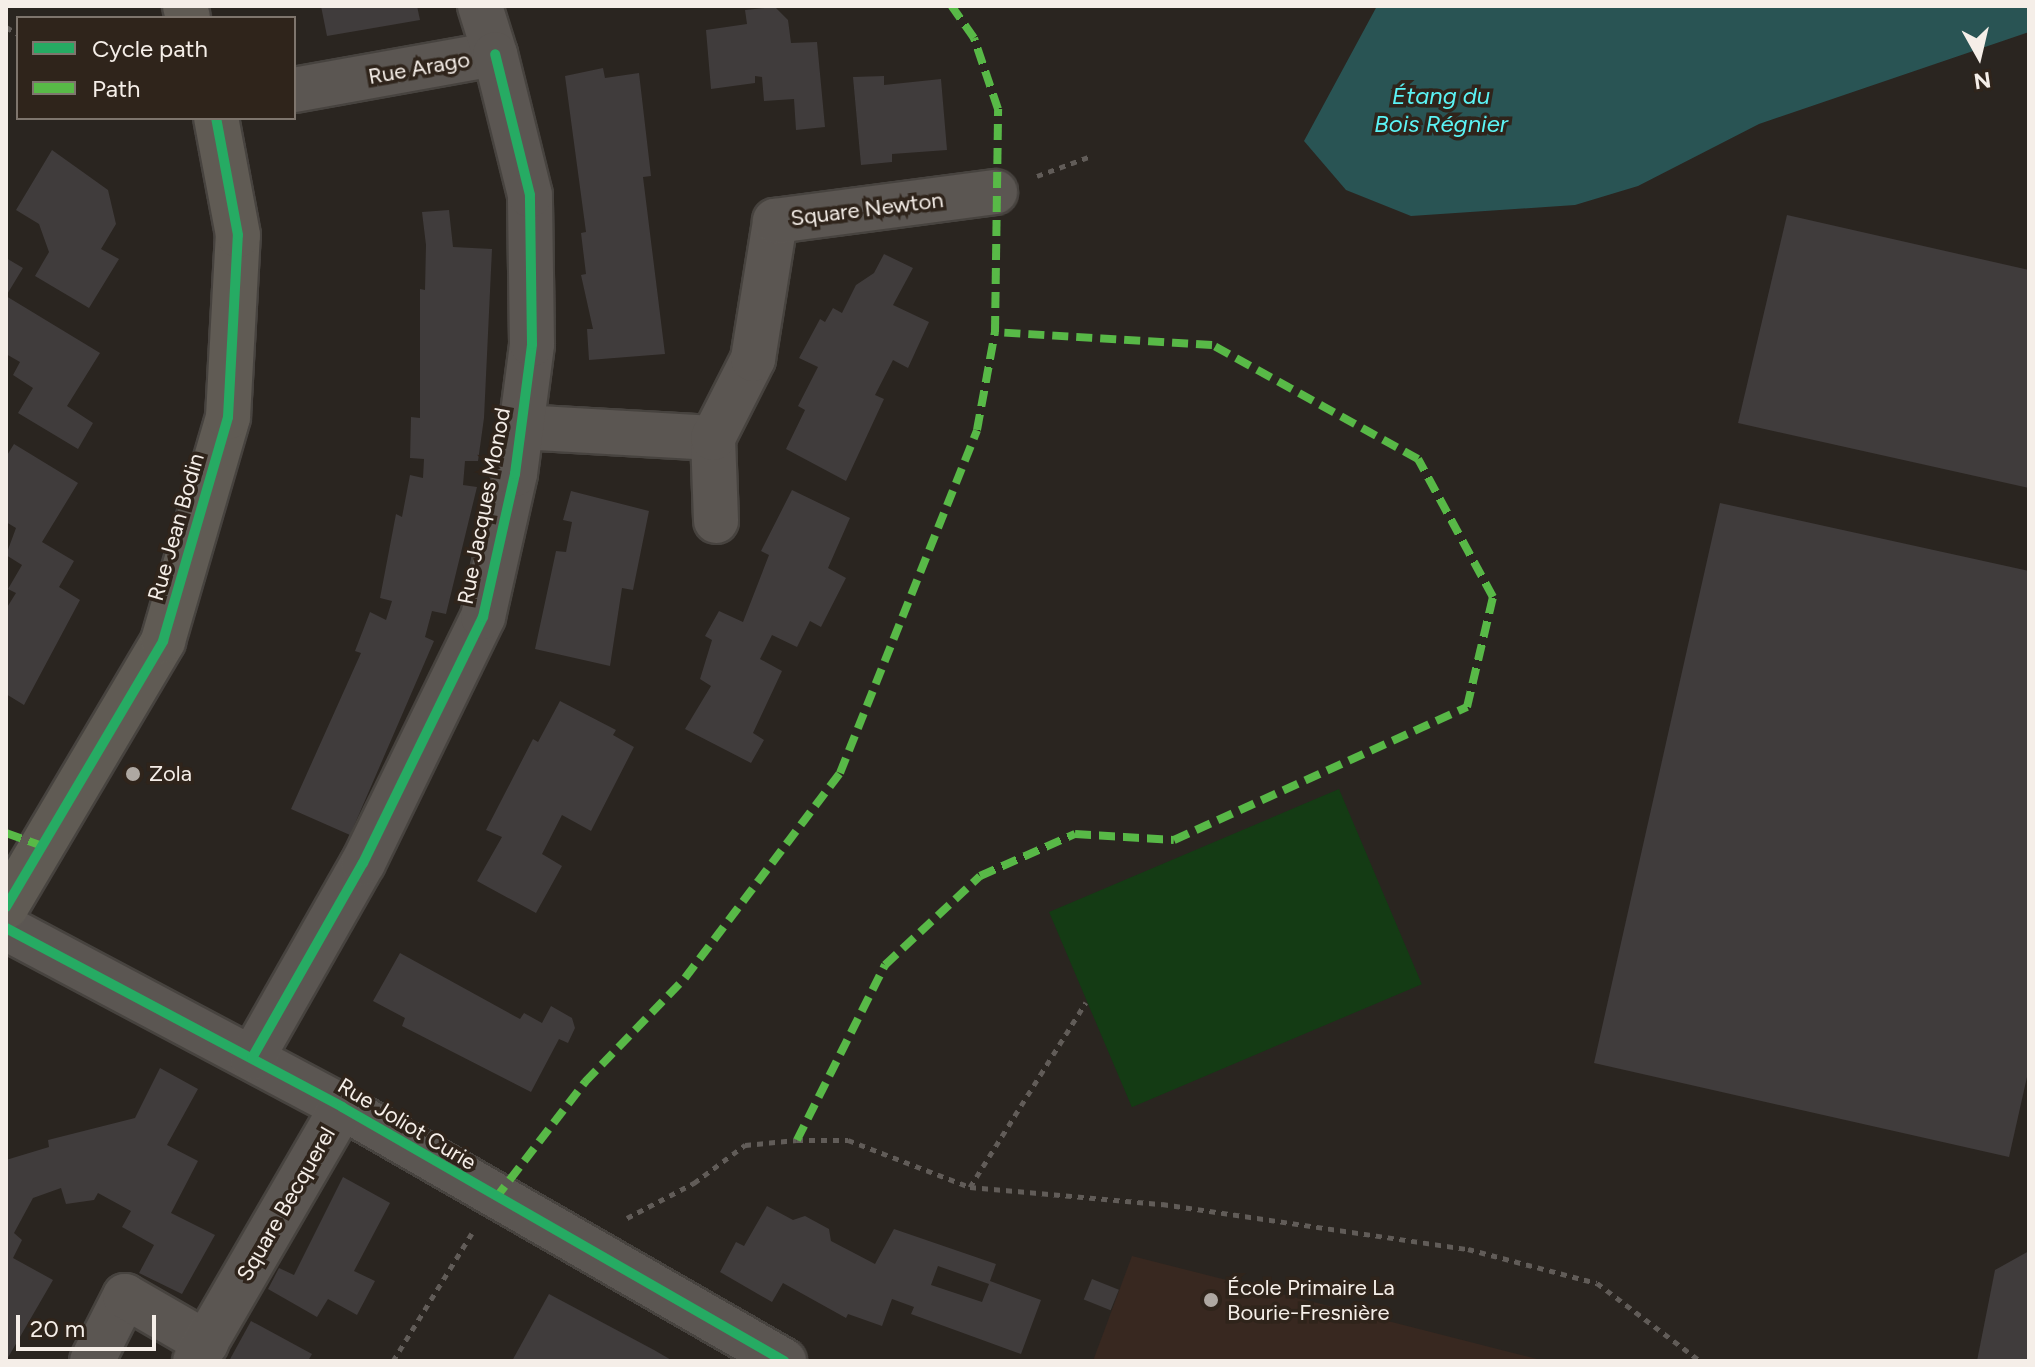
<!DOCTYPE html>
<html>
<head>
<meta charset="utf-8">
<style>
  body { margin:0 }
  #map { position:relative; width:2035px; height:1367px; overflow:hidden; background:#2a2520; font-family:Figtree,sans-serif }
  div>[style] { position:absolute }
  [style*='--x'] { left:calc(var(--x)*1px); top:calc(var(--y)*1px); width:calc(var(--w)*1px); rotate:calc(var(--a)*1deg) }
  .education>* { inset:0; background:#382820 }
  .green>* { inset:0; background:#143b14; transform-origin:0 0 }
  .water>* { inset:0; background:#295454 }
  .building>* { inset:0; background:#403c3c; transform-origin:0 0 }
  .path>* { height:5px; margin-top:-2.5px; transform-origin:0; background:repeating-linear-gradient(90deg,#615c58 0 6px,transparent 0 12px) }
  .roads { filter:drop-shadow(2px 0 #47433f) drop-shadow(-2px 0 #47433f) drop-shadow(0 2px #47433f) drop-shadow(0 -2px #47433f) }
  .street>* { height:44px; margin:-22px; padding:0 22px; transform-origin:22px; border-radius:22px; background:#5b5652 }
  .secondary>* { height:44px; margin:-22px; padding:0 22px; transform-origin:22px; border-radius:22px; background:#605b54 }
  .quiet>* { height:8px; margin-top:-4px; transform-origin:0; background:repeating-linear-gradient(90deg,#58b947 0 16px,transparent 0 24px) }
  .cycleway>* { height:10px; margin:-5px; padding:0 5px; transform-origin:5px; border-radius:5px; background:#26ab63 }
  .dots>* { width:22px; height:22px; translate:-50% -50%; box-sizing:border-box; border:4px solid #2f241b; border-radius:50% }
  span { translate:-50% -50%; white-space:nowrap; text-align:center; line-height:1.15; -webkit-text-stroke:7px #2f241b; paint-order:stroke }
  .street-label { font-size:22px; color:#f5eee8 }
  .poi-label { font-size:22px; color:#f5eee8 }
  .left { translate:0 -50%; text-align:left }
  .water-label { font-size:24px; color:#5bf3f5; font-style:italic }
  .frame { position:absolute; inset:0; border:8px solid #f5eee8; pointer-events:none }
  .legend { position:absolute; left:16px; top:16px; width:280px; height:104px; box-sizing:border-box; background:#2f241b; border:2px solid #7e756d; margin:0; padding:10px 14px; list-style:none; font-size:24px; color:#f5eee8 }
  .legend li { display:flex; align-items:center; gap:16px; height:40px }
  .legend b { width:40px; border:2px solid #7e756d }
  .north { position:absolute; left:1939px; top:16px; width:80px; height:80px; -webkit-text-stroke:6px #2f241b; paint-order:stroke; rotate:172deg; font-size:22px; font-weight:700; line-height:32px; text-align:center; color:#f5eee8 }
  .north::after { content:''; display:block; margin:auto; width:28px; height:36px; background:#f5eee8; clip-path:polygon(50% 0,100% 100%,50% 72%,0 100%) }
  .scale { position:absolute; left:16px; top:1315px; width:140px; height:36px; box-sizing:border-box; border:4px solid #f5eee8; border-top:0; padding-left:10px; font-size:24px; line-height:28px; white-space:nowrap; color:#f5eee8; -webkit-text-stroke:6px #2f241b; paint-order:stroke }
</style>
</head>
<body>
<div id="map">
  <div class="education">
    <div style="clip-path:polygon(1132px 1256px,1545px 1361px,1093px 1361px)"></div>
  </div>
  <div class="green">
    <div style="left:1339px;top:789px;width:212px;height:315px;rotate:67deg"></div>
  </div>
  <div class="water">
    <div style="clip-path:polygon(1377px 6px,2029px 6px,2029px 32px,1759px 124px,1638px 186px,1575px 205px,1411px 216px,1346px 190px,1304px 141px)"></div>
  </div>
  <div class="building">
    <div style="clip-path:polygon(321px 6px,417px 6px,420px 20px,327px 36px)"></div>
    <div style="clip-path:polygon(775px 7px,788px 20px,791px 43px,817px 42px,825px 127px,796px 130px,794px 99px,764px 101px,762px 77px,755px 76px,755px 83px,711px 89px,706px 30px,747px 24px,745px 10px)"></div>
    <div style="clip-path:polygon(603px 68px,605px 78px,639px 73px,651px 176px,643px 177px,665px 354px,589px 360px,587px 329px,593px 329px,581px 275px,586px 274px,581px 233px,586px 232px,565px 76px)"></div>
    <div style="clip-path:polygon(884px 76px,884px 85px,941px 79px,947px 150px,892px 154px,892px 162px,861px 165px,853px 77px)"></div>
    <div style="clip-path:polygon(52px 150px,108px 190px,116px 224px,101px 249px,119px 259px,89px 308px,35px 276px,49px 252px,39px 224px,16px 210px)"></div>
    <div style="clip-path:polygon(449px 210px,453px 247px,492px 249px,484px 418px,478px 461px,465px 461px,463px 485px,477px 487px,446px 614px,432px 611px,425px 637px,434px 641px,350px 835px,291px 809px,361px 653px,355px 651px,370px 612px,386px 620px,392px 601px,380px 598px,396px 514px,402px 517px,410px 475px,423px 478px,424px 459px,410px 458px,411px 417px,420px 418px,420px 289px,425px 290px,426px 245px,422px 212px)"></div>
    <div style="clip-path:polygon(1787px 215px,2029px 270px,2029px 488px,1738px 423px)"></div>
    <div style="clip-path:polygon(884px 254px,913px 268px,893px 305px,929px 322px,908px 368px,893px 360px,875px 395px,884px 399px,846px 481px,786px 449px,805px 410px,798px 406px,818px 367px,799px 358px,820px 319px,825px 322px,833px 308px,842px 313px,856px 285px,874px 273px)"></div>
    <div style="clip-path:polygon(6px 258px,23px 268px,6px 296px,100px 353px,67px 406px,93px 423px,78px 449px,18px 413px,33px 388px,13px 375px,20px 362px,6px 354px)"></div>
    <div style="clip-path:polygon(14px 444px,78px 483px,42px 542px,74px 561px,59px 587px,80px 600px,24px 705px,6px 694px,6px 609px,16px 593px,8px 589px,22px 565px,6px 555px,16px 528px,6px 522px,6px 457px)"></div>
    <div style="clip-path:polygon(792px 490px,850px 518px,828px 568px,846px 578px,821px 627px,810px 621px,797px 647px,772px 635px,760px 659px,782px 671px,753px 733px,764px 740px,751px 763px,685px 729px,711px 686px,700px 679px,712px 640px,705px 636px,719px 611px,743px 622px,769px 555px,761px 551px)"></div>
    <div style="clip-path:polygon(571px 491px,649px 511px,633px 590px,622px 588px,610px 666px,535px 649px,556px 551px,566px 552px,572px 522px,563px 520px)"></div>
    <div style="clip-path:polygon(1720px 503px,2029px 571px,2029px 1068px,2009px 1157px,1594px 1063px)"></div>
    <div style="clip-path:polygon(560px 701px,616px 730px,613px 735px,634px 747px,591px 831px,562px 815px,542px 854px,562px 866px,536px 913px,477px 881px,502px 837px,486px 830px,533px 739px,538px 742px)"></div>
    <div style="clip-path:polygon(400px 953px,520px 1019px,524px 1013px,542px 1023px,551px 1006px,572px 1018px,575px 1028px,568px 1043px,559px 1039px,531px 1092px,402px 1026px,405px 1018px,373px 1001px)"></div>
    <div style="clip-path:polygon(160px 1068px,198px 1089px,167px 1145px,198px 1161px,171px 1213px,215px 1235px,182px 1294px,139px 1273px,154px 1245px,122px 1227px,131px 1211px,98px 1193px,94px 1200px,66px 1204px,61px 1188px,33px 1198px,14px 1233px,22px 1240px,13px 1258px,53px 1280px,6px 1361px,6px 1160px,49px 1147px,48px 1140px,135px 1118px)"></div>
    <div style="clip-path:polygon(343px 1177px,390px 1203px,354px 1271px,375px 1281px,357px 1315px,328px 1299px,317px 1317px,268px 1289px,279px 1268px,294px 1275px)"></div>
    <div style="clip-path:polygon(evenodd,767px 1206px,793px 1220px,805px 1216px,829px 1229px,831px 1241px,875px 1264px,894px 1229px,996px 1264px,990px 1281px,1041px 1300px,1021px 1354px,911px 1314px,914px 1307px,892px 1299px,882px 1326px,848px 1314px,846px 1318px,783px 1283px,772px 1302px,720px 1272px,736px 1242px,744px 1246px,767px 1206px,938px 1266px,989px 1284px,982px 1302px,931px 1285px,938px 1266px)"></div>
    <div style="clip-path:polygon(2029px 1251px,2029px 1361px,1977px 1361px,1995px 1270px)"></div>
    <div style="left:1092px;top:1279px;width:29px;height:22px;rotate:22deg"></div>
    <div style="clip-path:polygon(549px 1294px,654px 1350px,673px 1361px,512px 1361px)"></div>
    <div style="clip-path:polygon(251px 1321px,312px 1354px,308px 1361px,229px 1361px)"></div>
  </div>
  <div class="path">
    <div style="--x:6;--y:27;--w:14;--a:30"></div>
    <div style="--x:1037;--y:176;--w:58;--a:-20.3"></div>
    <div style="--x:970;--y:1187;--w:193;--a:5.1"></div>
    <div style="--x:1162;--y:1204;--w:309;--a:8.4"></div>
    <div style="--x:1468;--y:1249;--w:133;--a:14.8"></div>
    <div style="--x:1597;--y:1283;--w:129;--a:37.1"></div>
    <div style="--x:627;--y:1218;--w:76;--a:-27.6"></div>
    <div style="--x:694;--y:1183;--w:64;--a:-36.7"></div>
    <div style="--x:745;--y:1145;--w:52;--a:-5.5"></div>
    <div style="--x:797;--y:1140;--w:51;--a:0"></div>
    <div style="--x:848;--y:1140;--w:131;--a:21.1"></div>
    <div style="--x:970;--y:1187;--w:218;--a:-57.9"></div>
    <div style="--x:393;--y:1361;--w:150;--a:-58.3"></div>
  </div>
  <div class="roads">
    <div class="street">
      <div style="--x:294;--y:90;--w:204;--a:-10.2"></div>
      <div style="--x:495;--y:54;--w:50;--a:-107.4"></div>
      <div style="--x:521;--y:427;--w:192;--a:3.3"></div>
      <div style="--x:713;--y:438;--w:83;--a:87.9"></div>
      <div style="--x:713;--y:438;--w:89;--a:-63.1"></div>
      <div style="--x:753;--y:359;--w:140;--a:-80.9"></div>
      <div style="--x:775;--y:221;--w:222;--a:-7.5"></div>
      <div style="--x:6;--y:928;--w:381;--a:28"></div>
      <div style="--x:342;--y:1107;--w:510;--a:29.88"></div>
      <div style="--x:252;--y:1058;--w:224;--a:-60.4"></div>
      <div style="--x:363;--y:863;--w:274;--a:-64"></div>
      <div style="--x:483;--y:617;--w:147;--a:-77.4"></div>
      <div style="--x:515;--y:474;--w:131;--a:-82.5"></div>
      <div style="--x:532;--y:344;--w:149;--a:-90.8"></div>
      <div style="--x:530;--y:195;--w:145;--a:-103.9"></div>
      <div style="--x:92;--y:1361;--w:73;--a:-63.1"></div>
      <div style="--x:125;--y:1296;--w:94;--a:30.1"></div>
      <div style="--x:195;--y:1361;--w:293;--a:-59.9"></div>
    </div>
    <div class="secondary">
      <div style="--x:185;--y:6;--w:12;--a:76"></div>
      <div style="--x:6;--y:907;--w:309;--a:-59.4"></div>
      <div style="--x:163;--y:641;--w:233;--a:-73.8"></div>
      <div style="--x:228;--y:417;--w:182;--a:-86.9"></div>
      <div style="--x:238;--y:235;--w:119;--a:-100.6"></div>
    </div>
  </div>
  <div class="quiet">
    <div style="--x:6;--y:833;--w:41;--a:19.7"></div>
    <div style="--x:797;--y:1140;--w:196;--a:-63.3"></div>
    <div style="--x:885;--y:965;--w:130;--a:-43.1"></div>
    <div style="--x:980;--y:876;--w:104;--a:-23.9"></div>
    <div style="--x:1075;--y:834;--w:99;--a:3.5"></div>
    <div style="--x:1174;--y:840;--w:322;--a:-24.4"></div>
    <div style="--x:1467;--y:707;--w:113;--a:-76.7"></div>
    <div style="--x:1493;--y:597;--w:157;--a:-118.5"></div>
    <div style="--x:1418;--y:459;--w:235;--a:-151"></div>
    <div style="--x:1212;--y:345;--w:217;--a:-176.6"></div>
    <div style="--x:495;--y:1199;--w:148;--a:-52.4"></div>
    <div style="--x:585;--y:1082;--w:144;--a:-46.1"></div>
    <div style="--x:685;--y:978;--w:257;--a:-52.9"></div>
    <div style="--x:840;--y:773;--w:369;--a:-68.2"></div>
    <div style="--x:977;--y:430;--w:100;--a:-79.6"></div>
    <div style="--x:995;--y:332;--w:223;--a:-89.2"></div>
    <div style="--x:998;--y:109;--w:75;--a:-108.7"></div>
    <div style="--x:974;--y:38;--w:39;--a:-125"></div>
  </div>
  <div class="cycleway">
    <div style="--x:6;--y:907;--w:309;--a:-59.4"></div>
    <div style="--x:163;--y:641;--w:233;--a:-73.8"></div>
    <div style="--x:228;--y:417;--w:182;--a:-86.9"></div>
    <div style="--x:238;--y:235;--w:119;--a:-100.6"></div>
    <div style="--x:6;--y:928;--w:381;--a:28"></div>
    <div style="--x:342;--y:1107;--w:510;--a:29.88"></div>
    <div style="--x:252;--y:1058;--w:224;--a:-60.4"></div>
    <div style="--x:363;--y:863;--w:274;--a:-64"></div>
    <div style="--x:483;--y:617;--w:147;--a:-77.4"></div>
    <div style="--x:515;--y:474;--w:131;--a:-82.5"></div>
    <div style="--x:532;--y:344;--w:149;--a:-90.8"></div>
    <div style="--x:530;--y:195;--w:145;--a:-103.9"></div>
  </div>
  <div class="dots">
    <div style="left:133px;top:774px;background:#aea8a2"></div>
    <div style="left:1211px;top:1300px;background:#aea8a2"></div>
  </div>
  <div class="street-label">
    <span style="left:419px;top:68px;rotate:-10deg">Rue Arago</span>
    <span style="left:867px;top:209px;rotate:-7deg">Square Newton</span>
    <span style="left:484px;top:506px;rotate:-79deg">Rue Jacques Monod</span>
    <span style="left:176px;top:527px;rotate:-74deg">Rue Jean Bodin</span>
    <span style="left:407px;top:1124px;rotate:31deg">Rue Joliot Curie</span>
    <span style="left:286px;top:1204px;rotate:-60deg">Square Becquerel</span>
  </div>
  <div class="poi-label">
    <span class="left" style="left:149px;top:774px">Zola</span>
    <span class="left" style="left:1227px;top:1300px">École Primaire La<br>Bourie-Fresnière</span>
  </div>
  <div class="water-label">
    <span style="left:1441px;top:110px">Étang du<br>Bois Régnier</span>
  </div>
  <div class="frame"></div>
  <ul class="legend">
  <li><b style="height:10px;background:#26ab63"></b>Cycle path</li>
  <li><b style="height:10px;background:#58b947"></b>Path</li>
  </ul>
  <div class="north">N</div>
  <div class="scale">20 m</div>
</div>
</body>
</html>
